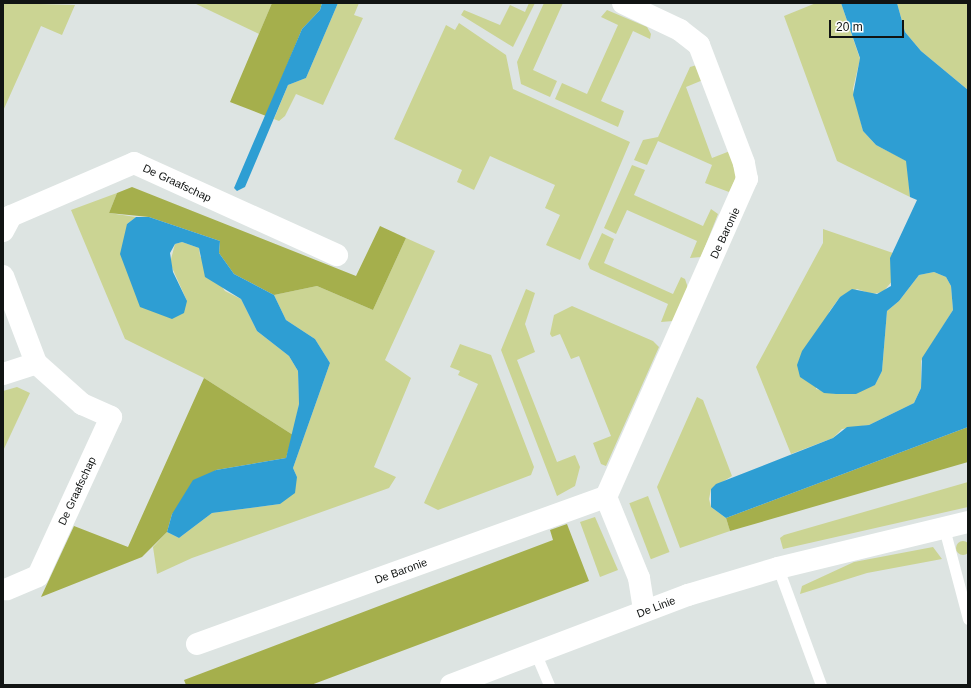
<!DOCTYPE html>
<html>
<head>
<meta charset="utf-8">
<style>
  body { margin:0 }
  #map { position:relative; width:971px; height:688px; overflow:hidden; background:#dde4e2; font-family:Arial,sans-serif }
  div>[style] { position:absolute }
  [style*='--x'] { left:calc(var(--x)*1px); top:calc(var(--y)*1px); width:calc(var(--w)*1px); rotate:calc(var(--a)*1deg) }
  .green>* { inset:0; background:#cbd493; transform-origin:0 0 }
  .round { border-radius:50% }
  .forest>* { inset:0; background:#a5af4c }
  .water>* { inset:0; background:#2e9ed3 }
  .service>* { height:11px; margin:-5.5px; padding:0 5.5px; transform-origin:5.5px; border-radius:5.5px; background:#fff }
  .minor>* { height:22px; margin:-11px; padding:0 11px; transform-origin:11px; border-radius:11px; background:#fff }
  span { translate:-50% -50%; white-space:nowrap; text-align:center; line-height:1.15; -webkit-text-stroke:3px #fff; paint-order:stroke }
  .street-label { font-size:11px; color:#111413 }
  .frame { position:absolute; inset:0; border:4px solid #111413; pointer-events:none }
  .scale { position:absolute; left:829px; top:20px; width:75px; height:18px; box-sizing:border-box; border:2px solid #111413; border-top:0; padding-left:5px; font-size:12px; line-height:14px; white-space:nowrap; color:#111413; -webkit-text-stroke:3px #fff; paint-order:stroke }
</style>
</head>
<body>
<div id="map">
  <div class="green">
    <div style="clip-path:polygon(3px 3px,75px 5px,62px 35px,41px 26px,3px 111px)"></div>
    <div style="clip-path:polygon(194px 3px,272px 3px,259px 34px)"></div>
    <div style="clip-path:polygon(338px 3px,359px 3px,354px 15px,363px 18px,323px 105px,296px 94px,285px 116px,279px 121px,274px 119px,288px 85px,306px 78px)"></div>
    <div style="clip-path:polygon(529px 3px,535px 3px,513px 47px,461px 15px,464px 10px,500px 25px,510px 5px,525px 12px)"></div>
    <div style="clip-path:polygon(544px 3px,563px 3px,533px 70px,557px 81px,550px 97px,521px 84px,517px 62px)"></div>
    <div style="clip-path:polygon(816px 3px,841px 3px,860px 59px,853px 89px,863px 131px,876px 145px,907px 161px,910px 197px,837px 161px,784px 16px)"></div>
    <div style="clip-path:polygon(897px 3px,968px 3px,968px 90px,921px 51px,905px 32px)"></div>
    <div style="clip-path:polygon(607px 10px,647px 27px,651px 34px,650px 39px,633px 31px,601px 101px,624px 111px,618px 127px,555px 99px,562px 83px,587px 94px,618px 25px,601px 17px)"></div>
    <div style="clip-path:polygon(459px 23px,506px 55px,513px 89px,630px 142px,580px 260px,546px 245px,560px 215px,545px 208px,555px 185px,490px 156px,474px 190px,457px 182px,462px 170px,394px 139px,446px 25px,455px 30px)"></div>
    <div style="clip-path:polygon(697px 65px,703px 80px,686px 87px,712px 158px,730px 151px,737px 176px,729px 192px,705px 183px,712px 165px,658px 141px,647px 165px,634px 160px,643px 140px,658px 137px,690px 67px)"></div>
    <div style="clip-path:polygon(632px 165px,645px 170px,634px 195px,703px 226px,711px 209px,718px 214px,701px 257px,690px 258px,697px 241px,627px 210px,616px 234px,604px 228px)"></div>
    <div style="clip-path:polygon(117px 193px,109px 213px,136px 217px,127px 224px,187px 301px,170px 263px,175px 244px,182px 242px,199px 248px,200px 256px,225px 291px,241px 299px,257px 331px,289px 356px,298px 371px,299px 404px,293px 435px,204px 378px,125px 339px,71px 210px)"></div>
    <div style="clip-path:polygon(823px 229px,893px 253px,893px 280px,883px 292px,872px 294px,857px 289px,840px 297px,829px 312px,816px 389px,836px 394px,875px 385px,882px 371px,887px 311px,899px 301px,919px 275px,934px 272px,946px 277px,951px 286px,953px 310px,921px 361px,921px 388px,914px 403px,869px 425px,842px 429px,833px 438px,791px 454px,756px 367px,823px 243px)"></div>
    <div style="clip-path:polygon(602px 233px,614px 239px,604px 263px,673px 294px,681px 277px,685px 279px,688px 288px,673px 321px,661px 322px,668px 304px,590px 269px,588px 264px)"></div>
    <div style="clip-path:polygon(406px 238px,435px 251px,385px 360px,411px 378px,374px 467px,396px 477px,389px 488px,192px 558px,157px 574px,153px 547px,167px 532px,179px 538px,212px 513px,280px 504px,297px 477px,293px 468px,330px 363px,315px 339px,286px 320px,274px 295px,317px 286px,373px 310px)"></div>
    <div style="clip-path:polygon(526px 289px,535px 293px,525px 324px,535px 352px,517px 360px,557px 462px,575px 455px,580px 467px,575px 486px,557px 496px,501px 350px)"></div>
    <div style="clip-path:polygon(572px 306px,653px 341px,659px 347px,606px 466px,601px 464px,593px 443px,611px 436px,579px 356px,571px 359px,560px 334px,552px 337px,550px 334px,554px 315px)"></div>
    <div style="clip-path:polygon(460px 344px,491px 355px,534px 467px,531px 475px,438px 510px,424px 503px,478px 384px,458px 375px,460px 371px,450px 367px)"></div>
    <div style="clip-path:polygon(17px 387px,30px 393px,3px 451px,3px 391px)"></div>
    <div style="clip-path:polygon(697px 397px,703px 400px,732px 476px,711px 489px,709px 499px,711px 507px,726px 518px,730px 531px,680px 548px,657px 487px)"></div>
    <div style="clip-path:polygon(968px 482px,968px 507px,783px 549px,780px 538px,784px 535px)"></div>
    <div style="left:648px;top:496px;width:60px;height:20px;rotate:69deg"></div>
    <div style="clip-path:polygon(595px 517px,618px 570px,600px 577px,580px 522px)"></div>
    <div class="round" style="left:956px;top:541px;width:14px;height:14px"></div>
    <div style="clip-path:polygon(933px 547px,942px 559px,867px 573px,800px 594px,802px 586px,854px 562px)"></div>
  </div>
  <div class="forest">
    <div style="clip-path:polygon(272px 3px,322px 3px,320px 10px,302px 29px,266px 116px,230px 102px)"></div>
    <div style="clip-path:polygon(132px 187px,356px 276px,380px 226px,406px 238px,373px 310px,317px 286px,274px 295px,234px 274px,219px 253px,220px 241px,149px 217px,109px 213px,117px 193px)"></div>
    <div style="clip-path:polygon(204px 378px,293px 435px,286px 458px,216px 470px,172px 514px,167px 532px,142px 557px,41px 597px,74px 526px,128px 547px)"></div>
    <div style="clip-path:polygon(968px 427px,968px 462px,730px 531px,726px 518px)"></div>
    <div style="clip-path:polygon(567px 524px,589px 581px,311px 685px,186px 685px,184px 680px,553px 540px,550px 530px)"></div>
  </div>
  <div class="water">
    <div style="clip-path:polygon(322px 3px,338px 3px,306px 78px,288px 85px,245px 187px,237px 191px,234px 188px,302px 29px,320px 10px)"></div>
    <div style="clip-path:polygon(841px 3px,897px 3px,905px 32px,921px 51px,968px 90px,968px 427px,726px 518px,711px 507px,711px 489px,716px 484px,833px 438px,847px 427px,869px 425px,914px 403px,921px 388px,922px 358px,953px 310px,951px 286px,946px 277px,934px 272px,919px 275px,899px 301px,887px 311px,882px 371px,875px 385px,856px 394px,836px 394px,824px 393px,800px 377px,797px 365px,802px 351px,840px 297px,852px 289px,877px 294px,891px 286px,890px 258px,917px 200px,910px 197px,906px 161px,876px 145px,863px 131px,853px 95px,860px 58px)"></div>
    <div style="clip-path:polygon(136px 217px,149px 217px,220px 241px,219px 253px,234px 274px,274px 295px,286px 320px,315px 339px,330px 363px,293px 468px,297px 477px,295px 493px,280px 504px,212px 513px,179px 538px,167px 532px,172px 514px,193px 480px,216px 470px,286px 458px,299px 404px,298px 371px,289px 356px,257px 331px,241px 299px,205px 277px,199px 248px,182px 242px,175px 244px,170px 253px,173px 272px,187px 301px,184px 313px,172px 319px,140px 307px,120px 254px,127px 224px)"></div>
  </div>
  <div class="service">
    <div style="--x:944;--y:528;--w:94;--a:75.2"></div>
    <div style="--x:778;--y:568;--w:125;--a:69.8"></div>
    <div style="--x:535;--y:652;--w:36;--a:67"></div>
  </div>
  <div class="minor">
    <div style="--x:3;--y:231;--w:17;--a:-62"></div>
    <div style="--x:11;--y:216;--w:134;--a:-23.3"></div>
    <div style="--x:134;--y:163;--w:223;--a:24.4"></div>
    <div style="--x:3;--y:276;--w:93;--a:69.2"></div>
    <div style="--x:36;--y:363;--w:62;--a:41.7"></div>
    <div style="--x:82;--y:404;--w:32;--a:24"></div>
    <div style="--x:111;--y:417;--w:175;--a:114.7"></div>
    <div style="--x:38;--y:576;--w:34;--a:157"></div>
    <div style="--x:3;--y:374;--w:35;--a:-18"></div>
    <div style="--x:606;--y:497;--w:87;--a:67.8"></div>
    <div style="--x:639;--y:578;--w:33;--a:81"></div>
    <div style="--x:197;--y:644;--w:435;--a:-19.8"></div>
    <div style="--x:606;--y:497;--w:348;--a:-66.1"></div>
    <div style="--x:747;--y:179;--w:16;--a:-101"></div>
    <div style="--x:744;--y:163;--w:126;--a:-110.9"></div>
    <div style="--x:699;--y:45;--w:24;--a:-142"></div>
    <div style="--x:680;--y:30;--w:63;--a:-154.7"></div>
    <div style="--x:451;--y:685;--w:254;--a:-20.8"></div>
    <div style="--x:688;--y:595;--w:94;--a:-16.7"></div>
    <div style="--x:778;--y:568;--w:195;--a:-13.6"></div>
  </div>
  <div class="street-label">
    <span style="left:177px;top:183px;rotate:25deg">De Graafschap</span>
    <span style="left:725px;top:233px;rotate:-65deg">De Baronie</span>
    <span style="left:77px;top:491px;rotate:-65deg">De Graafschap</span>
    <span style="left:401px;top:571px;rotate:-20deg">De Baronie</span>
    <span style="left:656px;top:607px;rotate:-21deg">De Linie</span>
  </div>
  <div class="frame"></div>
  <div class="scale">20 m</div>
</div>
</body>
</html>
